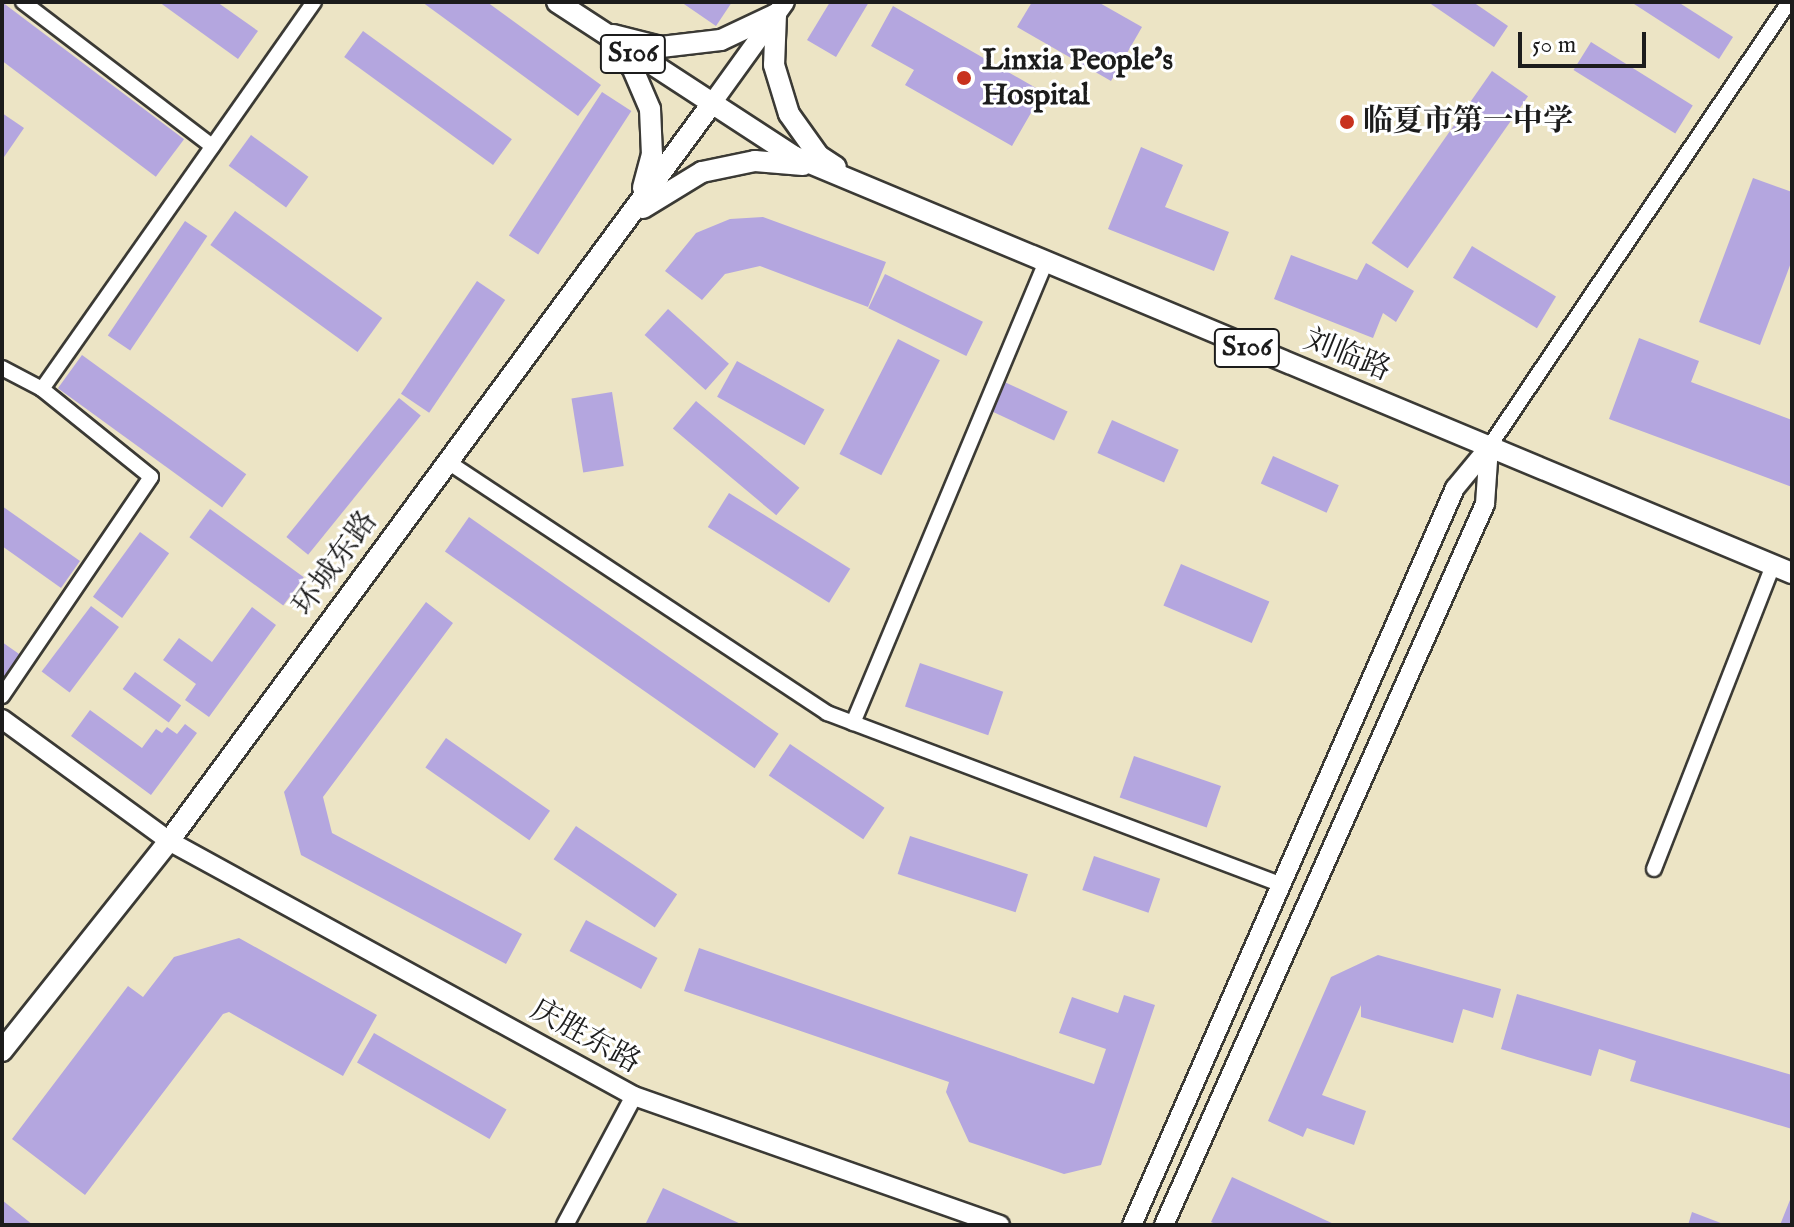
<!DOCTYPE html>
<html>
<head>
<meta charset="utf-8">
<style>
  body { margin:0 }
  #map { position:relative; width:1794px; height:1227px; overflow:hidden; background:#ece4c5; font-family:"IM FELL English","Noto Serif SC",serif }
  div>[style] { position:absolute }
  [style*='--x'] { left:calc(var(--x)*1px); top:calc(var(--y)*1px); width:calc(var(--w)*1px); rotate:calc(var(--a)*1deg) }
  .building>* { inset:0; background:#b4a6df; transform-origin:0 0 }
  .roads { filter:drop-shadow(2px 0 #3b3a35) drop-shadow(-2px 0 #3b3a35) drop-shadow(0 2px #3b3a35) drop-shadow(0 -2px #3b3a35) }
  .minor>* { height:14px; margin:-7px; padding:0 7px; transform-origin:7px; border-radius:7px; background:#fff }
  .tertiary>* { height:16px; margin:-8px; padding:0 8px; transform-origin:8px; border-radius:8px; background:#fff }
  .secondary>* { height:18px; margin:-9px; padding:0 9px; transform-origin:9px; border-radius:9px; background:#fff }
  .primary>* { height:20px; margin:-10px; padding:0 10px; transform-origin:10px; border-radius:10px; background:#fff }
  .dots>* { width:22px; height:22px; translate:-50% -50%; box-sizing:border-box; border:4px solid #fff; border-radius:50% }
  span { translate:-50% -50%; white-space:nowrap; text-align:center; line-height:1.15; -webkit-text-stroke:6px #fff; paint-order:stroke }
  .shield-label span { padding:2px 6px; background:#fff; border:2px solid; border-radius:6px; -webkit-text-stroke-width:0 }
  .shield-label { font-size:28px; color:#1c1c1c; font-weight:700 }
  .poi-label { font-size:30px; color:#1c1c1c; font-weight:700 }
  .left { translate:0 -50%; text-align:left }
  .street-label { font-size:30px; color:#1c1c1c }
  .frame { position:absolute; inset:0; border:4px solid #1c1c1c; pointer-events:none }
  .scale { position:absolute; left:1518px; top:32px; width:128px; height:36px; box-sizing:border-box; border:4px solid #1c1c1c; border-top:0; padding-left:10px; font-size:24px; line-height:28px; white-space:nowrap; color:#1c1c1c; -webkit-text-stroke:6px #fff; paint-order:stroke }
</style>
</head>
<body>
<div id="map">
  <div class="building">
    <div style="left:2px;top:2px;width:228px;height:47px;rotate:37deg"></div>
    <div style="clip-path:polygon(159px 2px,217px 2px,258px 31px,238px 59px)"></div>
    <div style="clip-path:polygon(422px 2px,487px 2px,601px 85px,578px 116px)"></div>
    <div style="clip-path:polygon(681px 2px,732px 2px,716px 26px)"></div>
    <div style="clip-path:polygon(830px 2px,869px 2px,836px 57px,807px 40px)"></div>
    <div style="clip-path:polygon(1032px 2px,1098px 2px,1142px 27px,1111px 81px,1017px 27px)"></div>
    <div style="clip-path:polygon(1428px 2px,1473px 2px,1508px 26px,1494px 47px)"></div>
    <div style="clip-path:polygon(1631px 2px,1678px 2px,1733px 37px,1719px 59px)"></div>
    <div style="clip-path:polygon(893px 6px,1043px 92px,1012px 146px,905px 85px,914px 70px,871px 46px)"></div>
    <div style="left:363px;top:31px;width:184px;height:32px;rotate:36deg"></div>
    <div style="left:1591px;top:42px;width:120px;height:33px;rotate:32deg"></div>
    <div style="left:1492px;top:71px;width:44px;height:210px;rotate:35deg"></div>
    <div style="left:602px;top:92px;width:35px;height:171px;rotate:33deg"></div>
    <div style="clip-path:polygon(2px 113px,24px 128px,2px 160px)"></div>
    <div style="left:251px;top:135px;width:71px;height:38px;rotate:36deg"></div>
    <div style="clip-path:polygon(1141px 147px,1183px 165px,1165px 207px,1229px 232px,1214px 271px,1108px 229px)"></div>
    <div style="clip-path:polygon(1753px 178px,1792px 192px,1792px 260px,1760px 345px,1699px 322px)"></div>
    <div style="left:235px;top:211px;width:182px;height:42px;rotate:36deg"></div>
    <div style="clip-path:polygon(763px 217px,886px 262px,868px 307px,760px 266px,725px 274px,702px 300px,665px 271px,696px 233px,730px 219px)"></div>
    <div style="left:185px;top:221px;width:27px;height:138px;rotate:34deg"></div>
    <div style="left:1472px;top:246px;width:98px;height:37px;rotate:31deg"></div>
    <div style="clip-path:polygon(1291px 255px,1357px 280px,1366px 263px,1414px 291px,1396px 322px,1383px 313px,1373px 338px,1274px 299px)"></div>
    <div style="left:885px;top:274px;width:109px;height:38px;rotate:26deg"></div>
    <div style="left:477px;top:281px;width:34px;height:136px;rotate:34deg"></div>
    <div style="left:668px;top:309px;width:82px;height:35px;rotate:42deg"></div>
    <div style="clip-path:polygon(1639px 338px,1699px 361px,1691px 382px,1792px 420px,1792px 487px,1609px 419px)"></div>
    <div style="left:898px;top:339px;width:47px;height:129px;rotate:27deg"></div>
    <div style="left:82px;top:355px;width:203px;height:41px;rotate:36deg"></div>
    <div style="left:737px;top:361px;width:100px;height:41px;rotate:29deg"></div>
    <div style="left:996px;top:378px;width:79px;height:32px;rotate:25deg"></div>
    <div style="left:612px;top:392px;width:75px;height:41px;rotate:81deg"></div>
    <div style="left:399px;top:398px;width:28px;height:179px;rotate:39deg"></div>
    <div style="left:696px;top:401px;width:135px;height:36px;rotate:40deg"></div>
    <div style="left:1112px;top:420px;width:73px;height:36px;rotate:24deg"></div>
    <div style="left:1273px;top:456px;width:72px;height:30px;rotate:24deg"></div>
    <div style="left:729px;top:493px;width:143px;height:40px;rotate:32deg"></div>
    <div style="clip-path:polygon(2px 506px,80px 561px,61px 588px,2px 546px)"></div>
    <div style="left:210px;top:509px;width:116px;height:35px;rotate:36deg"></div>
    <div style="left:469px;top:517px;width:378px;height:42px;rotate:35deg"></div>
    <div style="left:140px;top:532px;width:36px;height:80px;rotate:36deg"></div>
    <div style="left:1181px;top:564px;width:96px;height:45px;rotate:23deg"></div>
    <div style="clip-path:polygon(426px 602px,453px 623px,323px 797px,332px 833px,522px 934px,506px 964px,301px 855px,284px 792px)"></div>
    <div style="left:91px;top:606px;width:35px;height:82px;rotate:37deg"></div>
    <div style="clip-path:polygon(252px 607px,276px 625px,209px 717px,185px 700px,196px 684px,163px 660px,179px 638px,212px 662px)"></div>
    <div style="clip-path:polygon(2px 642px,22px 656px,2px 683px)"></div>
    <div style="left:920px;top:663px;width:88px;height:46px;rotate:19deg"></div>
    <div style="left:135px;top:672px;width:57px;height:21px;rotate:36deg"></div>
    <div style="clip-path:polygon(90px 710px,142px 748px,156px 729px,162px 733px,167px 727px,177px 734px,185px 724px,197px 733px,151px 795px,71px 736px)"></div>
    <div style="left:446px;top:738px;width:127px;height:36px;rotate:35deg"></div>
    <div style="left:790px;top:744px;width:114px;height:38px;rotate:34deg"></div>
    <div style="left:1134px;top:756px;width:92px;height:44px;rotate:19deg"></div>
    <div style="left:576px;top:826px;width:122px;height:40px;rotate:34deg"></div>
    <div style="left:910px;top:836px;width:124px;height:40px;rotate:18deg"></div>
    <div style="left:1094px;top:856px;width:70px;height:36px;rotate:19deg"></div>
    <div style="left:586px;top:920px;width:81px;height:35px;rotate:28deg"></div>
    <div style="clip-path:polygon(239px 938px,377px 1015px,343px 1076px,229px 1012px,223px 1014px,85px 1195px,12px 1139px,128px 986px,143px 997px,174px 957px)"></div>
    <div style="clip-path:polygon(699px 948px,1094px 1084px,1106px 1049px,1059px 1033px,1072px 997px,1118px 1013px,1124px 995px,1155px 1005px,1101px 1165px,1064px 1174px,969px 1142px,946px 1092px,949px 1082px,684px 991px)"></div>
    <div style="clip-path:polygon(1378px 955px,1501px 989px,1493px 1018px,1463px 1009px,1453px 1043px,1361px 1017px,1361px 1005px,1322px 1095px,1366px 1111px,1354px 1145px,1307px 1128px,1303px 1137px,1268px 1121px,1331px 977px)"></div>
    <div style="clip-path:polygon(1517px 994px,1792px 1075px,1792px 1129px,1630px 1081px,1636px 1061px,1599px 1049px,1591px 1076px,1501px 1049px)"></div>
    <div style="left:374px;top:1033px;width:153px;height:34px;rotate:30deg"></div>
    <div style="clip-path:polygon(1232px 1177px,1336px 1225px,1218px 1225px,1211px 1222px)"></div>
    <div style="clip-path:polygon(663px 1188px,743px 1225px,645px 1225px)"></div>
    <div style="clip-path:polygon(1792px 1195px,1792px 1225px,1780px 1225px)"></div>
    <div style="clip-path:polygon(2px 1200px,33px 1225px,2px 1225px)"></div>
    <div style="clip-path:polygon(1692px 1212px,1726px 1225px,1688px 1225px)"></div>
  </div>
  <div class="roads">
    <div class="minor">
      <div style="--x:23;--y:2;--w:238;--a:37.3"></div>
      <div style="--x:2;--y:368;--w:45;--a:27.7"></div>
      <div style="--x:42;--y:389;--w:140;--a:38.9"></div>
      <div style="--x:151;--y:477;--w:265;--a:124.2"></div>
      <div style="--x:42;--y:389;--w:473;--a:-54.9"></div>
      <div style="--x:1489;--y:447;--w:537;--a:-56.01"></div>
      <div style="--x:448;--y:462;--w:455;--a:33.5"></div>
      <div style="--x:827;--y:713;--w:485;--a:20.7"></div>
      <div style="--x:853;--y:723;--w:498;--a:-67.3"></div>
      <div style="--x:1654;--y:869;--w:326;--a:-68.6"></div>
    </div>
    <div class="tertiary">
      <div style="--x:565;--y:1225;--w:146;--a:-61.9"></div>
    </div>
    <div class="secondary">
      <div style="--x:710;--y:106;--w:128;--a:-54.2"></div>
      <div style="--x:2;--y:719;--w:207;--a:36.1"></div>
      <div style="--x:169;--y:841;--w:530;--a:28.74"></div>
      <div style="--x:634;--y:1096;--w:388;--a:19.4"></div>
      <div style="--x:1132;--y:1225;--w:805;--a:-66.33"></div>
      <div style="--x:1455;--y:488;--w:53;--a:-50.3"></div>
      <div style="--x:1164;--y:1225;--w:789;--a:-66"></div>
      <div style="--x:1485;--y:504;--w:57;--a:-86"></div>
    </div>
    <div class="primary">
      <div style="--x:557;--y:2;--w:282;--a:33.1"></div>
      <div style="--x:793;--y:156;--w:1083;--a:22.66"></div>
      <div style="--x:613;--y:35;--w:49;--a:14"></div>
      <div style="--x:661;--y:47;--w:60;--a:-6.7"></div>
      <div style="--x:721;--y:40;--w:61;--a:-25.3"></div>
      <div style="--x:776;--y:14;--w:51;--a:92.2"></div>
      <div style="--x:774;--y:65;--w:51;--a:73"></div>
      <div style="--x:789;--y:114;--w:52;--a:54.5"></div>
      <div style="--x:819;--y:156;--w:20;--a:33"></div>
      <div style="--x:618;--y:50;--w:22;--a:51"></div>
      <div style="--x:632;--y:67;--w:46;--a:66.8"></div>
      <div style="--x:650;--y:109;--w:45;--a:87.5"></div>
      <div style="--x:652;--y:154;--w:35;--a:105"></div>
      <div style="--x:643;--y:208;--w:69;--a:-31.4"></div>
      <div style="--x:702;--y:172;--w:54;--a:-11.7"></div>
      <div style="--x:755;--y:161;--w:48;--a:4.8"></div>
      <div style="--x:2;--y:1051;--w:268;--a:-51.5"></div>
      <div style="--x:169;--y:841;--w:913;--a:-53.64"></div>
    </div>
  </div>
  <div class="dots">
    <div style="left:964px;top:78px;background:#c8321e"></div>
    <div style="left:1347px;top:122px;background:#c8321e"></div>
  </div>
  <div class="shield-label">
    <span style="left:633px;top:54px">S106</span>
    <span style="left:1247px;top:348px">S106</span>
  </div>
  <div class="poi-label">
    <span class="left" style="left:982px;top:78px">Linxia People's<br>Hospital</span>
    <span class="left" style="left:1363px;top:122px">临夏市第一中学</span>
  </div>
  <div class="street-label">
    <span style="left:1347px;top:356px;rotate:22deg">刘临路</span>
    <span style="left:336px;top:564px;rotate:-54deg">环城东路</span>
    <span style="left:585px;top:1037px;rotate:29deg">庆胜东路</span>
  </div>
  <div class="frame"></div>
  <div class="scale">50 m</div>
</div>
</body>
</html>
